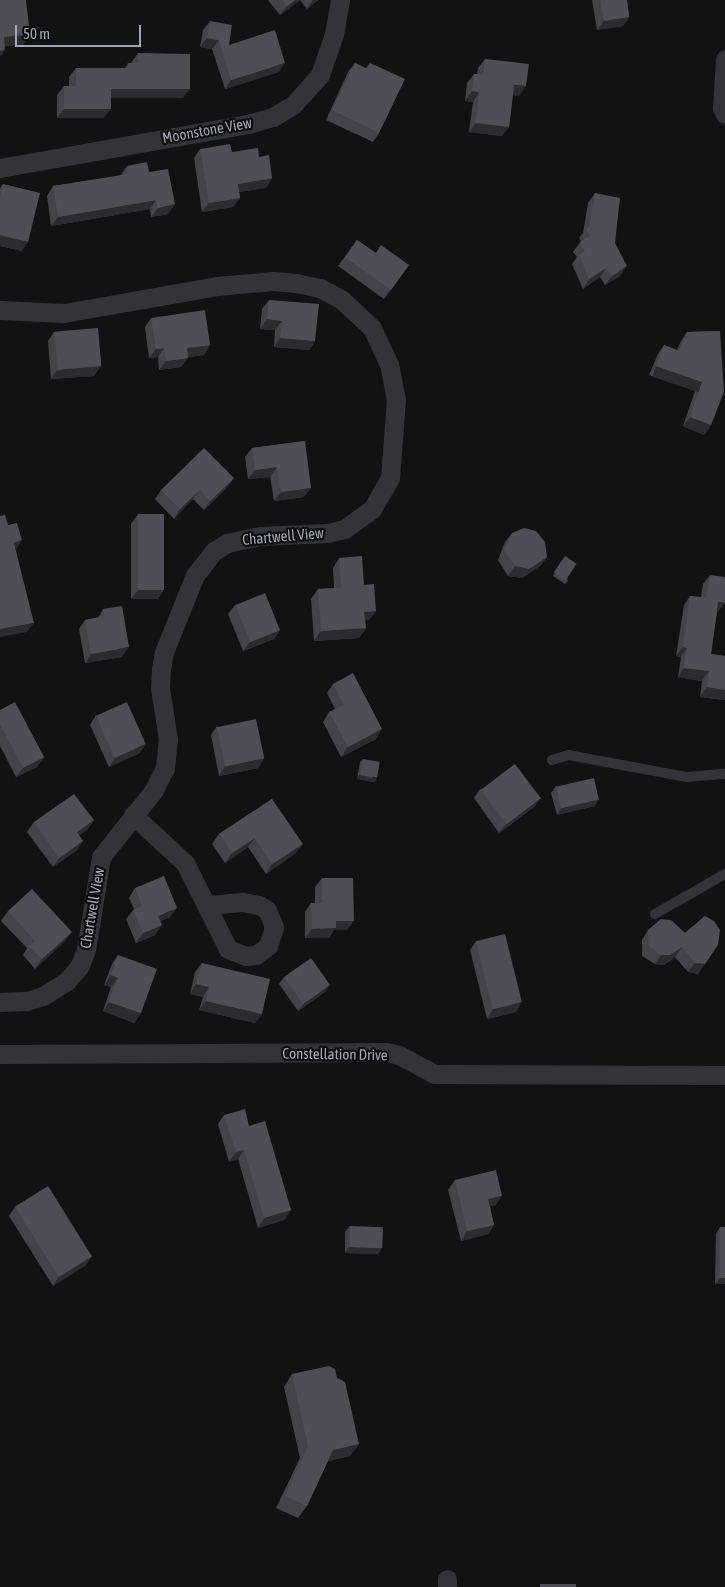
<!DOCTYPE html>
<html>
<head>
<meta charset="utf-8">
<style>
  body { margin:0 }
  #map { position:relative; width:725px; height:1587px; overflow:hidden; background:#121213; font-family:"Asap Condensed",sans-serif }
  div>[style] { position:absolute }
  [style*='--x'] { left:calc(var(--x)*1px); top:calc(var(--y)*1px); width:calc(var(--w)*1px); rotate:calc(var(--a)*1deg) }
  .lane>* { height:10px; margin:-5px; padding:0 5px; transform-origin:5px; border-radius:5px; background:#343338 }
  .street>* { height:19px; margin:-9.5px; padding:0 9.5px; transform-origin:9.5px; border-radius:9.5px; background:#343338 }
  .wall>* { inset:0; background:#444348 }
  .shaded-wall>* { inset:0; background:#2c2b2e; transform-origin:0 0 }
  .building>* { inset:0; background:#4f4e54; transform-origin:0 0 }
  span { translate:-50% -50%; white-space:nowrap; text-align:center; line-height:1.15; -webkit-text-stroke:4.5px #0d0d0e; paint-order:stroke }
  .street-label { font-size:15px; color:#a5a6b3 }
  .scale { position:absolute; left:15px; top:25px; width:126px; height:22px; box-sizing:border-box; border:2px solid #a5a6b3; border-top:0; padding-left:6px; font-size:15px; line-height:18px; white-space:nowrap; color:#a5a6b3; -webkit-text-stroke:4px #0d0d0e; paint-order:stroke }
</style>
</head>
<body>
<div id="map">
  <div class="lane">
    <div style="--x:552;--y:760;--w:17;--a:-17"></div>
    <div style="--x:568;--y:755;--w:121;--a:10.5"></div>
    <div style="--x:687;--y:777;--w:38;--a:-5"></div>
    <div style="--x:655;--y:914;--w:81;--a:-29.7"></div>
  </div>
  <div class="street">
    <div style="--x:725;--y:59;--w:49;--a:93.5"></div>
    <div style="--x:722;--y:108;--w:7;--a:63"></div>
    <div style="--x:0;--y:168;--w:252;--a:-10.1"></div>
    <div style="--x:248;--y:124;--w:26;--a:-16"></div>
    <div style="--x:273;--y:117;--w:23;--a:-31"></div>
    <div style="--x:293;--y:105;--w:40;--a:-48"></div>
    <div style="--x:320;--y:75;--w:43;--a:-71.1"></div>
    <div style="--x:334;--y:34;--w:35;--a:-80"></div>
    <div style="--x:0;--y:310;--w:64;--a:2.7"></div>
    <div style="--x:64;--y:313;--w:155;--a:-10"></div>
    <div style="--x:217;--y:286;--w:56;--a:-5.1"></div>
    <div style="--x:273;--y:281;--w:23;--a:5"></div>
    <div style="--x:296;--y:283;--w:25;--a:12"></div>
    <div style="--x:320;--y:288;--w:24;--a:28"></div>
    <div style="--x:341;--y:299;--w:42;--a:43.1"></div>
    <div style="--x:372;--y:328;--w:40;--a:65"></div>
    <div style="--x:389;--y:364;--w:36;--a:79"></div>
    <div style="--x:396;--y:399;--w:79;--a:94.3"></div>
    <div style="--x:390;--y:478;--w:36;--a:120"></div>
    <div style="--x:372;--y:509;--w:34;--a:144"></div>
    <div style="--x:344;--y:529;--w:16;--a:166"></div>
    <div style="--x:328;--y:533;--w:68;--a:177.5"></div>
    <div style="--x:260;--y:536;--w:34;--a:168"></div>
    <div style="--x:227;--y:543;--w:15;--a:148"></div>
    <div style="--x:214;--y:551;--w:31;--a:128"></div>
    <div style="--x:195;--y:575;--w:83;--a:111.9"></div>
    <div style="--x:164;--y:652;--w:17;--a:100"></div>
    <div style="--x:161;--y:669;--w:19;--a:93"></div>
    <div style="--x:160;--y:688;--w:52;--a:81.1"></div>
    <div style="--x:168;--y:739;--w:29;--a:96"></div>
    <div style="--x:165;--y:768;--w:25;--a:117"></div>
    <div style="--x:154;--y:790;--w:85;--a:128.3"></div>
    <div style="--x:101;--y:857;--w:94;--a:99.2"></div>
    <div style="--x:86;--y:950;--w:18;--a:112"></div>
    <div style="--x:79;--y:967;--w:18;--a:131"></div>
    <div style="--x:67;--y:981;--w:28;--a:148"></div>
    <div style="--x:43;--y:996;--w:17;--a:163"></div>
    <div style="--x:27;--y:1001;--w:27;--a:178"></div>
    <div style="--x:133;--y:815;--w:71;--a:42.7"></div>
    <div style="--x:185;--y:863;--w:96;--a:63.4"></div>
    <div style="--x:228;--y:949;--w:19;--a:21"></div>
    <div style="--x:246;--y:956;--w:10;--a:-6"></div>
    <div style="--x:256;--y:955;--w:15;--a:-37"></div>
    <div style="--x:268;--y:946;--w:20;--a:-72"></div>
    <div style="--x:274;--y:927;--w:18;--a:-112"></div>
    <div style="--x:267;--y:910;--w:9;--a:-148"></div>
    <div style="--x:259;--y:905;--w:17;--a:-170"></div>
    <div style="--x:242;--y:902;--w:34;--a:175"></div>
    <div style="--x:0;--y:1054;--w:386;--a:-0.3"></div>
    <div style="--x:386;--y:1052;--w:13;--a:13"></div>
    <div style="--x:399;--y:1055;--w:40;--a:28"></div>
    <div style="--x:434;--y:1074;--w:291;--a:0.2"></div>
    <div style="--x:447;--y:1579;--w:8;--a:90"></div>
  </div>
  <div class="wall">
    <div style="clip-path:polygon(268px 0,300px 0,280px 15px)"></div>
    <div style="clip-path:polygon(300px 0,318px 0,307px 9px)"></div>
    <div style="clip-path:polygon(592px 0,627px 0,629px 17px,623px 26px,597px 30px)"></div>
    <div style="clip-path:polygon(210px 21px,229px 45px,279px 72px,225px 89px,212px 49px,200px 47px,203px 30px)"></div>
    <div style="clip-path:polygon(138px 53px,183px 98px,111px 98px,104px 118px,57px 118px,57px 95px,64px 86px,69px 86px,69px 77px,76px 68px,125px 68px,128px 63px,131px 63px)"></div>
    <div style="clip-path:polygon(485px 59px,519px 96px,513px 95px,509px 127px,502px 136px,469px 132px,473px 102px,465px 101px,467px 83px,474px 74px,477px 74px,478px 68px)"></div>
    <div style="clip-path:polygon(355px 63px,366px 68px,370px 63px,379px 133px,373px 142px,326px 120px,348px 72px)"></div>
    <div style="clip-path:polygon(200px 149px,232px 152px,259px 157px,272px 178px,266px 188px,239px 192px,240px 198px,233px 207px,202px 212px,194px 158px)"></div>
    <div style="clip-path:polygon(127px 166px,149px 172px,175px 204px,168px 214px,151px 217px,150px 209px,51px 226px,47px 196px,53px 186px,120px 176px)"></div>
    <div style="clip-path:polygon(3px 184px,22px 251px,0 246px,0 188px)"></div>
    <div style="clip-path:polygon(595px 193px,615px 243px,620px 276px,605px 285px,600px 277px,583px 289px,572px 264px,577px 257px,573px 252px,581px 241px,579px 238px,583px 233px,588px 203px)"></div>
    <div style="clip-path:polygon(357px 240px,376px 253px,409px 265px,384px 299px,338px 266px)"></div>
    <div style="clip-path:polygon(269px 300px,315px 341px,309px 350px,274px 347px,275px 330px,260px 329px,262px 309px)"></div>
    <div style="clip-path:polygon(151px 318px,210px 345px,204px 355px,188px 357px,181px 367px,159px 370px,158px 357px,149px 358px,145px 327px)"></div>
    <div style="clip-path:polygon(720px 331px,711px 425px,704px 435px,683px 426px,695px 391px,649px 375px,658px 354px,664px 345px,677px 350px,681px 341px,687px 332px)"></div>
    <div style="clip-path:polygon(54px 332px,101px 366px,94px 376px,51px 379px,48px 341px)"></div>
    <div style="clip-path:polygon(305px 441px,304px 497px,274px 501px,270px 477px,248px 479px,245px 457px,252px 448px)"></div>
    <div style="clip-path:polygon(234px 478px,227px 487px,204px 510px,193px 499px,174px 519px,155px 499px,161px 490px)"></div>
    <div style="clip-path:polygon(138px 514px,164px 589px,158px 599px,131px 599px,131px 524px)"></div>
    <div style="clip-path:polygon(512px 533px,547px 557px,540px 566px,522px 578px,508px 576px,498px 560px,505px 542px)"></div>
    <div style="clip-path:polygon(339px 558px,364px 585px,376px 611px,369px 620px,365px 620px,366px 628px,359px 638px,314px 641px,311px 599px,318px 589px,334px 588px,333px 568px)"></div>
    <div style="clip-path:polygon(562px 560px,568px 581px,565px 584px,553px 576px)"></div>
    <div style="clip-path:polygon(710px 575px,718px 612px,717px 612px,711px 654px,725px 656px,725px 700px,700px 697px,702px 681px,678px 677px,681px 657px,676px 656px,684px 605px,690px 596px,701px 597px,703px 584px)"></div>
    <div style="clip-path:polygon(235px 605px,280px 630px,274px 639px,243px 651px,228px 614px)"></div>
    <div style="clip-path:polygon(103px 609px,122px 657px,85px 663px,79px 629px,85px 620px,98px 618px)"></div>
    <div style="clip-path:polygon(333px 684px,376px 739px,341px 757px,323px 722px,329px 712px,335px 709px,327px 693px)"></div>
    <div style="clip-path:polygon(0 710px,44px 757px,37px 767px,16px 777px,0 746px)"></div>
    <div style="clip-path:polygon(96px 715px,140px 753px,109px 767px,90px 725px)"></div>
    <div style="clip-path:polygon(217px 726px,264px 758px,258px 768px,219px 776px,211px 735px)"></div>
    <div style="clip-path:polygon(363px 759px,375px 782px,357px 779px,360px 762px)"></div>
    <div style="clip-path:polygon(556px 786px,595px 806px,557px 815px,551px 793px)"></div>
    <div style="clip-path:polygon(480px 789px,541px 798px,534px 807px,499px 833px,474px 798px)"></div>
    <div style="clip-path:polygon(272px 799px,296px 853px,266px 874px,248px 847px,225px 863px,212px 844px,219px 834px)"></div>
    <div style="clip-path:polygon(94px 820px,87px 830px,79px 835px,77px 850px,53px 867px,27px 832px,34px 822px)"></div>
    <div style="clip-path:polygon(322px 878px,347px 930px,334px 930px,329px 938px,305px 938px,305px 912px,311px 903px,315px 903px,315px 887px)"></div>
    <div style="clip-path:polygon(135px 888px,170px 917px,160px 921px,155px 935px,136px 943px,126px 919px,134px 909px,129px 898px)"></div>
    <div style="clip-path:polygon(8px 911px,65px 941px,35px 969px,23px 955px,27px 948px,1px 921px)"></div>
    <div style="clip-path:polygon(705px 916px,698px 974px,688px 972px,675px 957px,664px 965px,655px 964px,642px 956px,642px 940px,648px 930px,685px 933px)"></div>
    <div style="clip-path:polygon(476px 941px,516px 1012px,487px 1019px,470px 950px)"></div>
    <div style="clip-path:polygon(118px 955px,141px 1013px,134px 1023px,103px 1011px,111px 987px,104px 985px,112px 964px)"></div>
    <div style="clip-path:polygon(202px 963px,262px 1014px,255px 1023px,199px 1010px,203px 997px,190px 994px,195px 972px)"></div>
    <div style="clip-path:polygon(284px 977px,330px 985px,325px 992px,298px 1011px,279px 984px)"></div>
    <div style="clip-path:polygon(224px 1115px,249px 1126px,291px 1210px,284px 1220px,258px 1228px,238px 1159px,229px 1162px,218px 1124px)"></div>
    <div style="clip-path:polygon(455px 1180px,496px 1205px,490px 1206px,494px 1225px,488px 1234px,461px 1241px,448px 1190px)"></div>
    <div style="clip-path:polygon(15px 1207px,86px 1265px,53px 1286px,9px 1216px)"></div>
    <div style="clip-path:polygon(350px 1226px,382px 1248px,378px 1254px,345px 1253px,345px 1232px)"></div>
    <div style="clip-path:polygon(720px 1227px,725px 1227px,725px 1284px,715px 1284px,716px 1234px)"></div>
    <div style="clip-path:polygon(292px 1374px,337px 1378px,359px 1444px,350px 1456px,328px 1461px,307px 1506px,298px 1518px,276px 1508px,300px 1458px,284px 1387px)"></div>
  </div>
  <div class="shaded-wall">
    <div style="clip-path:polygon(295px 0,300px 0,280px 15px,287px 6px)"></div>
    <div style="clip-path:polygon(313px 0,318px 0,307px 9px)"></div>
    <div style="clip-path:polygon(629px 17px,623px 26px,597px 30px,604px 21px)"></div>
    <div style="clip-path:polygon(30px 35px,23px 45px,0 47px,4px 37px)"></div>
    <div style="clip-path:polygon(207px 38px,219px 40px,212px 49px,200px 47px)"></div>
    <div style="clip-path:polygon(5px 50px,0 57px,0 51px)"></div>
    <div style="clip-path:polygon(285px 63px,279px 72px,225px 89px,231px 80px)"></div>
    <div style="clip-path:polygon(514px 85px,526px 86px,519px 96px,507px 94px)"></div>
    <div style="clip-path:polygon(111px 89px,190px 89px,183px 98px,104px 98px)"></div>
    <div style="clip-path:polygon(472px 91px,479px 92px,473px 102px,465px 101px)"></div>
    <div style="clip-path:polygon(64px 109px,111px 109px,104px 118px,57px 118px)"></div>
    <div style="clip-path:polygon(476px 123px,509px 127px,502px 136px,469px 132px)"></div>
    <div style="clip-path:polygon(272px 178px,266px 188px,231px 193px,238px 184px)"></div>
    <div style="clip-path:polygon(240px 198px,233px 207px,202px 212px,209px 203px)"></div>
    <div style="clip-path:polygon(156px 200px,150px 209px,51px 226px,58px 217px)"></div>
    <div style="clip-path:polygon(175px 204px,168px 214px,151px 217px,158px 208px)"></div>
    <div style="clip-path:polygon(0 235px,28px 242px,22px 251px,0 246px)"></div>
    <div style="clip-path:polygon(627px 266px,620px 276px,605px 285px,612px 276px)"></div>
    <div style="clip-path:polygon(606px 268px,600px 277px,583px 289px,589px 279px)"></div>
    <div style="clip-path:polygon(267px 319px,282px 321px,275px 330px,260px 329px)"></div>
    <div style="clip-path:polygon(280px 338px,315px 341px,309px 350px,274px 347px)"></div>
    <div style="clip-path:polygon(210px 345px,204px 355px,180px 358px,187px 348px)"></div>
    <div style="clip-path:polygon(164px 348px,158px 357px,149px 358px,156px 349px)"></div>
    <div style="clip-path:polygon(188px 358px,181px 367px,159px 370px,166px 361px)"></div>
    <div style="clip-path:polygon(101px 366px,94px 376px,51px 379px,57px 370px)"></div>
    <div style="left:656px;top:366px;width:49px;height:11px;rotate:19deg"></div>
    <div style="clip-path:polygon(690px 417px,711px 425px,704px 435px,683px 426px)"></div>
    <div style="clip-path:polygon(277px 467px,270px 477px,248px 479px,255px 470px)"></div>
    <div style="clip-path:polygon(234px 478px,227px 487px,204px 510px,210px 501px)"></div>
    <div style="clip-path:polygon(311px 488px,304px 497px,274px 501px,281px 492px)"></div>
    <div style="clip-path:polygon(200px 490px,193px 499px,174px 519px,180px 509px)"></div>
    <div style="clip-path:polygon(22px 540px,16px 550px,14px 543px)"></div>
    <div style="clip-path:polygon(547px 557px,540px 566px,522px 578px,508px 576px,515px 566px)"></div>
    <div style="clip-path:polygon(164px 589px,158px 599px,131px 599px,138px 590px)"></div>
    <div style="clip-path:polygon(718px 602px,725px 603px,718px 612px,712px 611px)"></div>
    <div style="clip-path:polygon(376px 611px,369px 620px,358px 621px,364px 612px)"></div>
    <div style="clip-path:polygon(34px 623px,27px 632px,0 637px,0 629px)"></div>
    <div style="clip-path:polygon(366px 628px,359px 638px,314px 641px,321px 631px)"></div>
    <div style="clip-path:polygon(280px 630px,274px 639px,243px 651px,250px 642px)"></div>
    <div style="clip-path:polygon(129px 647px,122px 657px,85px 663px,91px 654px)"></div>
    <div style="clip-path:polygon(683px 647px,687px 648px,681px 657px,676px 656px)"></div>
    <div style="clip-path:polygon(684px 668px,709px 671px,702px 681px,678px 677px)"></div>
    <div style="clip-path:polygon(707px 687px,725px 690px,725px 700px,700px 697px)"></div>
    <div style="clip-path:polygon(382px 729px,376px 739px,341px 757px,348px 747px)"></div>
    <div style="clip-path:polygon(146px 744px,140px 753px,109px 767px,115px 758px)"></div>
    <div style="clip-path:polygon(44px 757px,37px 767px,16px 777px,23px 768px)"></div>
    <div style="clip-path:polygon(264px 758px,258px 768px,219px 776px,225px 766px)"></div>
    <div style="clip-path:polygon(359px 775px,377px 779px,375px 782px,357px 779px)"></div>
    <div style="clip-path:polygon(541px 798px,534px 807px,499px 833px,506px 824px)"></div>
    <div style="clip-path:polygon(599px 799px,595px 806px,557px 815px,561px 808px)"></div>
    <div style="clip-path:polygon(94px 820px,87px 830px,70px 841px,77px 832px)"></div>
    <div style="clip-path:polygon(255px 838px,248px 847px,225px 863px,232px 853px)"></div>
    <div style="clip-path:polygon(83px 841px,77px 850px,53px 867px,59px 858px)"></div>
    <div style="clip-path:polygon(303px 844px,296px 853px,266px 874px,272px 864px)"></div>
    <div style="clip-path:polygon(177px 908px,170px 917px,151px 925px,158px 916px)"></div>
    <div style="clip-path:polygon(336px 921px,354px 921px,347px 930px,334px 930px,329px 938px,305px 938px,312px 929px)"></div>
    <div style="clip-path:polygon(162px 925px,155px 935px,136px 943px,143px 933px)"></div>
    <div style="clip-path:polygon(72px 932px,65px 941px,35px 969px,42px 959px)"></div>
    <div style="clip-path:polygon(682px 947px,675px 957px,664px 965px,655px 964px,661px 955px)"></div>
    <div style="clip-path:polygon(695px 963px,705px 964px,698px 974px,688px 972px)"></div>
    <div style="clip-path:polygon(111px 975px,118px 978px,111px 987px,104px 985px)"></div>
    <div style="clip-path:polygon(196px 984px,209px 987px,203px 997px,190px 994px)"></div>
    <div style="clip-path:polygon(330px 985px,325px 992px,298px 1011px,303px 1004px)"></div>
    <div style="clip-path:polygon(206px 1001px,262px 1014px,255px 1023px,199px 1010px)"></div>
    <div style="clip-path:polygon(109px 1002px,141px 1013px,134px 1023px,103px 1011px)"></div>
    <div style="clip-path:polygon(522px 1002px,516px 1012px,487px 1019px,493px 1009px)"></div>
    <div style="clip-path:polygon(244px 1150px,238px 1159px,229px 1162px,236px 1152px)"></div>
    <div style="clip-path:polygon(502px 1196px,496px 1205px,481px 1208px,488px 1199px)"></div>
    <div style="clip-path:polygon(291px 1210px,284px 1220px,258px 1228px,264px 1218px)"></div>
    <div style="clip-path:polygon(494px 1225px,488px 1234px,461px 1241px,467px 1231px)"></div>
    <div style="clip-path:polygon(349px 1247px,382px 1248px,378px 1254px,345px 1253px)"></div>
    <div style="clip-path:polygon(92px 1256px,86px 1265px,53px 1286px,59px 1276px)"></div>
    <div style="clip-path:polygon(720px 1278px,725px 1278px,725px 1284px,715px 1284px)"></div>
    <div style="clip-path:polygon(359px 1444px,350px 1456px,324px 1462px,333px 1450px)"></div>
  </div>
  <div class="building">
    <div style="clip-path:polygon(0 0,26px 0,30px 35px,4px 37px,5px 50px,0 51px)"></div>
    <div style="clip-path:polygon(282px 0,295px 0,287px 6px)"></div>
    <div style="clip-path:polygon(600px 0,627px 0,629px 17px,604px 21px)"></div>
    <div style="clip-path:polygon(210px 21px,232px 25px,229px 45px,275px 30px,285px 63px,231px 80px,219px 40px,207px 38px)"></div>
    <div style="clip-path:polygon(138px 53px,190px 54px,190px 89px,111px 89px,111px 109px,64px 109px,64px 86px,76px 86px,76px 68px,128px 68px,128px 63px,138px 63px)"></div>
    <div style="clip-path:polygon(485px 59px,529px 64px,526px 86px,514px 85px,509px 127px,476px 123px,479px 92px,472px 91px,474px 74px,483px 75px)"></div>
    <div style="clip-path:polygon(355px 63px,367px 69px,370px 63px,405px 79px,379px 133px,332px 110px)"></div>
    <div style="clip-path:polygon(230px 144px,232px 152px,258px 148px,259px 157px,269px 155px,272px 178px,238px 184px,240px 198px,209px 203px,200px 149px)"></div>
    <div style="clip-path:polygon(147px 162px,149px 172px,168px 169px,175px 204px,158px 208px,156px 200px,58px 217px,53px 186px,128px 174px,127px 166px)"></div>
    <div style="clip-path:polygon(3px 184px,40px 193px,28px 242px,0 235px,0 197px)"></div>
    <div style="clip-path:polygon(595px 193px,620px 198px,615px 243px,627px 266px,612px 276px,606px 268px,589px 279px,579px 255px,585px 251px,580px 242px,590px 236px,586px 229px,589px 227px)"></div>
    <div style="clip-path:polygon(357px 240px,376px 253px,381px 245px,409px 265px,391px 290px,345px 257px)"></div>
    <div style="clip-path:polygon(269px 300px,319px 304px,315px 341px,280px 338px,282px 321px,267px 319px)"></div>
    <div style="clip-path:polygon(205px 310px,210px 345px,187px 348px,188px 358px,166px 361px,164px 348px,156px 349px,151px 318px)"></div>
    <div style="left:98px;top:328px;width:38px;height:44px;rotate:85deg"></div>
    <div style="clip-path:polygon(720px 331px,724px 392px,711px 425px,690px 417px,702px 382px,656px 366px,664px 345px,679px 351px,687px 332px)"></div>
    <div style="clip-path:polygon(305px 441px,311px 488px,281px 492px,277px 467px,255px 470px,252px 448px)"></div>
    <div style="clip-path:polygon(204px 448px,234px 478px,210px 501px,200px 490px,180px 509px,161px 490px)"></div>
    <div style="left:138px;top:514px;width:26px;height:76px"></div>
    <div style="clip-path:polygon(5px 515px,8px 525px,17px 523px,22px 540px,14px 543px,34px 623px,0 629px,0 516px)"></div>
    <div style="clip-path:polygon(524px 528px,536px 531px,545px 542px,547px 557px,529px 569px,515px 566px,504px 550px,512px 533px)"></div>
    <div style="clip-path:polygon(362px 556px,364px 585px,374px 584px,376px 611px,364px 612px,366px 628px,321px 631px,318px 589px,341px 588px,339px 558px)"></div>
    <div style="left:565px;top:556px;width:14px;height:20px;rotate:34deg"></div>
    <div style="clip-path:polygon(710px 575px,725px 577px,725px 603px,718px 602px,711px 654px,725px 656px,725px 690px,707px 687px,709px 671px,684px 668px,687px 648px,683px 647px,690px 596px,706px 598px)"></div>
    <div style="left:265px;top:593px;width:40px;height:32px;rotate:68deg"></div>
    <div style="clip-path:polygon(122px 606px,129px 647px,91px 654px,85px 620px,104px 616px,103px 609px)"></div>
    <div style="clip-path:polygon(353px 673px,382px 729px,348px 747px,329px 712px,344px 705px,333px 684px)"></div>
    <div style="clip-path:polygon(15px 702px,44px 757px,23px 768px,0 724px,0 710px)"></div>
    <div style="left:127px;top:702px;width:46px;height:34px;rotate:66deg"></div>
    <div style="left:256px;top:719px;width:40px;height:40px;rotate:78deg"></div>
    <div style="left:363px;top:759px;width:17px;height:16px;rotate:10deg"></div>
    <div style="left:515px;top:764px;width:43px;height:43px;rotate:53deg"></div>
    <div style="left:594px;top:778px;width:22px;height:39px;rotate:77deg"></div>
    <div style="clip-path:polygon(74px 794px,94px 820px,77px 832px,83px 841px,59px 858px,34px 822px)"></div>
    <div style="clip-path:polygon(272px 799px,303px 844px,272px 864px,255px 838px,232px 853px,219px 834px)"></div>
    <div style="clip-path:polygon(164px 876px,177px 908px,158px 916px,162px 925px,143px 933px,133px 910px,142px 906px,135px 888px)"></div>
    <div style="clip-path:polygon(322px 878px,353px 878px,354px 921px,336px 921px,336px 928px,312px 929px,311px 903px,322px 903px)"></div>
    <div style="clip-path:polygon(32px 889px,72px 932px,42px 959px,29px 946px,35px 941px,8px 911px)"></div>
    <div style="clip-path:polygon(705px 916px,714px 921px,720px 930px,718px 945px,705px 964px,695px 963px,682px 947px,670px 955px,661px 955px,649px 946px,648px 930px,661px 919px,671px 920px,685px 933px)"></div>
    <div style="left:505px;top:934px;width:70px;height:30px;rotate:76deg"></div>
    <div style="clip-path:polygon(118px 955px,157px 969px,141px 1013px,109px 1002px,118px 978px,111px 975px)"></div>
    <div style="left:311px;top:958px;width:33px;height:33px;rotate:55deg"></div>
    <div style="clip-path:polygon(202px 963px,270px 979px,262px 1014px,206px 1001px,209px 987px,196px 984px)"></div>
    <div style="clip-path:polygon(245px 1109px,249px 1126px,265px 1121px,291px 1210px,264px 1218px,244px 1150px,236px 1152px,224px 1115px)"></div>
    <div style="clip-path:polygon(496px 1170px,502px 1196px,488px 1199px,494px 1225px,467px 1231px,455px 1180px)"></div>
    <div style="left:48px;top:1186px;width:83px;height:39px;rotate:58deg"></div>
    <div style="left:350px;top:1226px;width:33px;height:21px;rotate:2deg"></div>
    <div style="left:720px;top:1227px;width:5px;height:51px"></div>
    <div style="clip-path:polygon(329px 1366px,335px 1369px,337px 1378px,345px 1382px,359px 1444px,333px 1450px,307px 1506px,285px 1496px,308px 1446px,292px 1374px)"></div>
    <div style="left:540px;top:1584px;width:36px;height:3px"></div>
  </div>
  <div class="street-label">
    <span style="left:207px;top:130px;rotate:-10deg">Moonstone View</span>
    <span style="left:283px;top:536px;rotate:-5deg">Chartwell View</span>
    <span style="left:92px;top:908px;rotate:-80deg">Chartwell View</span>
    <span style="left:335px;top:1054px;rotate:1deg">Constellation Drive</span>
  </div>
  <div class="scale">50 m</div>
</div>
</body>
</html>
